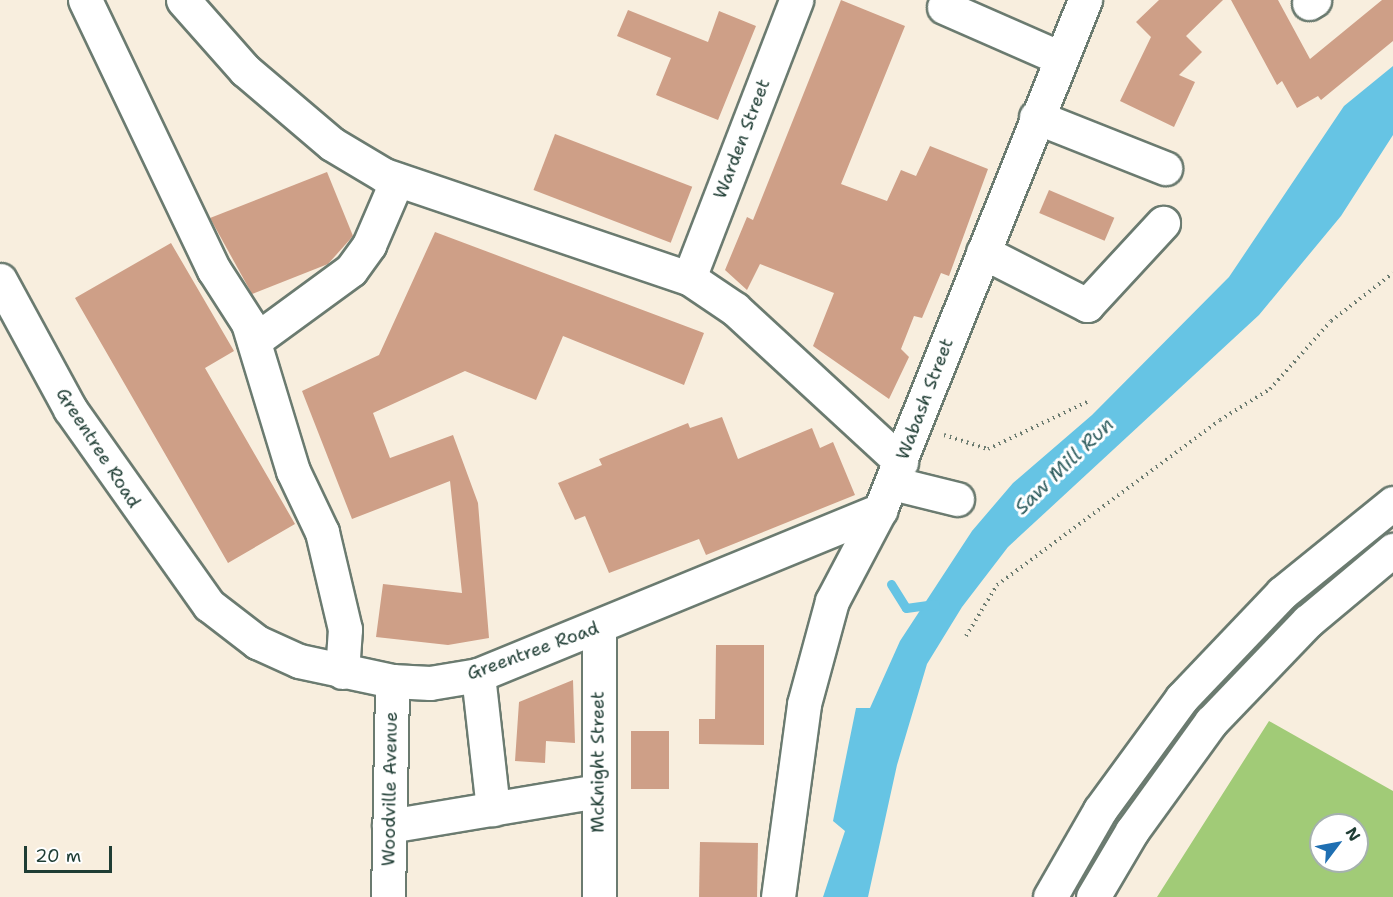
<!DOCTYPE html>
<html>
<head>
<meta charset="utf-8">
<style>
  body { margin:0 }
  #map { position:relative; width:1393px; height:897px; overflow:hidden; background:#f8eede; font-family:"Shantell Sans",sans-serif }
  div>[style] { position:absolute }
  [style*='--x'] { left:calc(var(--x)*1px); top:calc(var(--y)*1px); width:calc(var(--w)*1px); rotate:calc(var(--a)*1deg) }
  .green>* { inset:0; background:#a1cb77 }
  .water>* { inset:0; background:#66c4e4 }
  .stream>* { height:9px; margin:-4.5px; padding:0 4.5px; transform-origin:4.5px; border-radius:4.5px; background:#66c4e4 }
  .building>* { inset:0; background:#ce9f87; transform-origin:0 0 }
  .path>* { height:4px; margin-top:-2px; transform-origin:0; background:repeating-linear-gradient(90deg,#6b7b70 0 1.5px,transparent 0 6px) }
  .roads { filter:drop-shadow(2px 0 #6b7b70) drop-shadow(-2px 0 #6b7b70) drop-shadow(0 2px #6b7b70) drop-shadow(0 -2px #6b7b70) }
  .minor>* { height:33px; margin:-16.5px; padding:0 16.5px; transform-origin:16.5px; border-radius:16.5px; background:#fff }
  .major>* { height:33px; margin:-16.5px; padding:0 16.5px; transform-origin:16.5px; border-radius:16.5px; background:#fff }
  .highway>* { height:33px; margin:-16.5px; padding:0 16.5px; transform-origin:16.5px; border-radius:16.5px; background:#fff }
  span { translate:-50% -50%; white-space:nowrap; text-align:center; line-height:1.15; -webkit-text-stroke:6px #fff; paint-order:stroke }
  .street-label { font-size:18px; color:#1f3d34 }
  .water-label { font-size:20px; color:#315f60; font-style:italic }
  .north { position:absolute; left:1309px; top:813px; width:60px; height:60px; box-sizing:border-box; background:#fff; border:2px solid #a5b1ae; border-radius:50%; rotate:58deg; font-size:16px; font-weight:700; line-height:24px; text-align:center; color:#1f3d34 }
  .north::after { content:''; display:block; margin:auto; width:21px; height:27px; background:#1f6fb2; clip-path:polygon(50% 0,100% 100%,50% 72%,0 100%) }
  .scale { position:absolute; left:24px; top:846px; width:88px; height:27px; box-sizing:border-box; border:3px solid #1f3d34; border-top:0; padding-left:8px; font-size:18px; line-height:21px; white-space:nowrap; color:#1f3d34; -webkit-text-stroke:4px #fff; paint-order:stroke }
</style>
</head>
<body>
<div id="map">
  <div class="green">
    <div style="clip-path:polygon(evenodd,1269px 721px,1393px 791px,1393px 897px,1157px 897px,1269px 721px,1321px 825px,1357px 825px,1357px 861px,1321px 861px,1321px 825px)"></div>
  </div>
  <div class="water">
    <div style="clip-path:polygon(1393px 66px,1393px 135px,1341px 216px,1259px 315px,1008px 547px,962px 607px,927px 664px,897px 765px,868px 897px,823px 897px,845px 831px,833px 821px,856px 708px,870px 708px,900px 641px,972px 531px,1013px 483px,1092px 415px,1229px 277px,1344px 106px)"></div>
  </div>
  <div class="stream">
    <div style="--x:891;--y:584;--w:28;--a:58"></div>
    <div style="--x:906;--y:608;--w:29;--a:-8"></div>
  </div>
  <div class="building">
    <div style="clip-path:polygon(841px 0,905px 26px,841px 184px,887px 201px,901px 170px,916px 176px,930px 146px,988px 169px,949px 276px,941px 273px,922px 318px,914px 316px,901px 349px,909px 357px,889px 399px,813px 346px,834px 293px,760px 264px,747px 290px,725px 270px,747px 217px,753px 220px)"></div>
    <div style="clip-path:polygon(1159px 0,1223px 0,1186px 36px,1202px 52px,1179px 75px,1195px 82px,1174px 127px,1120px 101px,1151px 37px,1136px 22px)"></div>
    <div style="clip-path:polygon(1231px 0,1278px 0,1310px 59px,1382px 0,1393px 0,1393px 41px,1321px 100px,1318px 96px,1297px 108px,1282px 81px,1277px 85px)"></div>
    <div style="clip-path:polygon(628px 10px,708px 42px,719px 11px,756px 26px,718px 120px,656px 95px,671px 58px,617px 36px)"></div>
    <div style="left:555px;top:134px;width:147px;height:60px;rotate:21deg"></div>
    <div style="clip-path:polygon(327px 172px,353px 236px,328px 264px,252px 294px,210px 218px)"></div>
    <div style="left:1049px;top:190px;width:71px;height:25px;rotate:23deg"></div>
    <div style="clip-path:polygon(435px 232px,704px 333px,684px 385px,563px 336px,536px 400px,465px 371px,373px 413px,390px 458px,453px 435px,478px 503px,489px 638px,448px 645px,376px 637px,383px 584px,462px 593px,450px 481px,352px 519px,302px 391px,379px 355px)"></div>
    <div style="clip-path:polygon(171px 243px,234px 351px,205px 368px,295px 524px,228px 563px,75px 298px)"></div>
    <div style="clip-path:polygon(722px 417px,738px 459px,812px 428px,820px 448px,833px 442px,855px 495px,706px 555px,699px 539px,609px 573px,585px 516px,575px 520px,558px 483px,602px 465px,599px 459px,688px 423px,690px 428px)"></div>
    <div style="clip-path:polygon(716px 645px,764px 645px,764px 745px,699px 744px,699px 719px,715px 719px)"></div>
    <div style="clip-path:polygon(573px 680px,575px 743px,546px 741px,545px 763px,515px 761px,519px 702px)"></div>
    <div style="left:631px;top:731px;width:38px;height:58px"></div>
    <div style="left:700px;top:842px;width:58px;height:55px;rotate:1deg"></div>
  </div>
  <div class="path">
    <div style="--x:944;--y:435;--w:46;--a:17.7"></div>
    <div style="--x:988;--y:449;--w:110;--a:-25.4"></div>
    <div style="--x:966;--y:636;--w:60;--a:-58.7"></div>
    <div style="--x:997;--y:585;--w:277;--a:-36.5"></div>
    <div style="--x:1220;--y:420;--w:59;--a:-31.8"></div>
    <div style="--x:1270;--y:389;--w:91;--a:-48.1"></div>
    <div style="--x:1331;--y:321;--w:78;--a:-37.7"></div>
  </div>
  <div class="roads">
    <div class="minor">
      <div style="--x:85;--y:0;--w:299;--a:64.5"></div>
      <div style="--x:214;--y:270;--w:63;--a:57.3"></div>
      <div style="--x:248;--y:323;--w:155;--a:73.1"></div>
      <div style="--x:293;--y:471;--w:68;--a:64.6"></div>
      <div style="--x:322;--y:532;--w:100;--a:76.7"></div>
      <div style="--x:345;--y:629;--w:43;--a:94"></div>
      <div style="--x:183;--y:0;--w:94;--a:48.5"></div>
      <div style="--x:245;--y:70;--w:114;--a:40.4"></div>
      <div style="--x:332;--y:144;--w:61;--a:30.8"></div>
      <div style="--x:384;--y:175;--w:322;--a:18.7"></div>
      <div style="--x:689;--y:278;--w:55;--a:34"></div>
      <div style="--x:735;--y:309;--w:226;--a:42.7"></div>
      <div style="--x:1309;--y:3;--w:6;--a:-31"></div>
      <div style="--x:944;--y:7;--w:127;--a:23.7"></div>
      <div style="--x:1036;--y:117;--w:139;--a:21.6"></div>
      <div style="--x:983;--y:252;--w:117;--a:27"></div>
      <div style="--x:1087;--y:305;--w:112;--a:-47.2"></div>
      <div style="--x:689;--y:278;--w:298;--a:-68.9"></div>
      <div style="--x:254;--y:341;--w:120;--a:-36.2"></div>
      <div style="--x:351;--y:270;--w:31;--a:-54"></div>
      <div style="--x:369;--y:245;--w:71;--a:-66.7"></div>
      <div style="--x:892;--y:483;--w:67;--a:13.8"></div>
      <div style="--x:478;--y:675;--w:135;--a:83.6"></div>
      <div style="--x:389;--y:826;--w:212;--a:-9.5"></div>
      <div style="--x:388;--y:897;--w:216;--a:-88.9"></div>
      <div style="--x:599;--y:897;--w:271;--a:-90"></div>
      <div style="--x:778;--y:897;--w:195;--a:-82.3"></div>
      <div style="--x:804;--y:704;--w:107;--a:-74.8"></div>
      <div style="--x:832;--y:601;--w:103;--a:-62.2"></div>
    </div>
    <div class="major">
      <div style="--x:0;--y:280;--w:147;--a:61.5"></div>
      <div style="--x:70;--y:409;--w:240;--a:54.7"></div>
      <div style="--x:209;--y:605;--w:61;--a:37.6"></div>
      <div style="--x:257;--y:642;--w:46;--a:24.3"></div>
      <div style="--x:299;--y:661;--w:95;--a:12.1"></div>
      <div style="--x:392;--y:681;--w:38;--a:3"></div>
      <div style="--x:430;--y:683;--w:49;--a:-9.5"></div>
      <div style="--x:478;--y:675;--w:435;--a:-22.3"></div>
      <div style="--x:880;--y:510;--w:550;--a:-68.1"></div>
    </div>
    <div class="highway">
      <div style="--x:1050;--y:897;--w:100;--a:-60.1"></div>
      <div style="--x:1100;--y:810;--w:139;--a:-53.8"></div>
      <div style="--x:1182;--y:698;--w:145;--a:-46.4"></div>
      <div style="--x:1282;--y:593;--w:143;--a:-39"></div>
      <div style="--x:1093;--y:897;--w:77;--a:-59.4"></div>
      <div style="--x:1132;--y:831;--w:135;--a:-54.1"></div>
      <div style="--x:1211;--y:722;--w:140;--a:-46.2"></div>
      <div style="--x:1308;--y:621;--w:111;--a:-39.9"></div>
    </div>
  </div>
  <div class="street-label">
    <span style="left:742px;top:139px;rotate:-69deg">Warden Street</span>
    <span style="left:925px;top:399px;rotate:-69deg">Wabash Street</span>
    <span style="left:98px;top:448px;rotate:57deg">Greentree Road</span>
    <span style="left:533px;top:651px;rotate:-20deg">Greentree Road</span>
    <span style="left:598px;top:762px;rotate:-90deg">McKnight Street</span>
    <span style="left:390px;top:789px;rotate:-89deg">Woodville Avenue</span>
  </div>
  <div class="water-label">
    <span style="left:1064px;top:466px;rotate:-44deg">Saw Mill Run</span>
  </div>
  <div class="north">N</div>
  <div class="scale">20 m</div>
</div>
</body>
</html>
